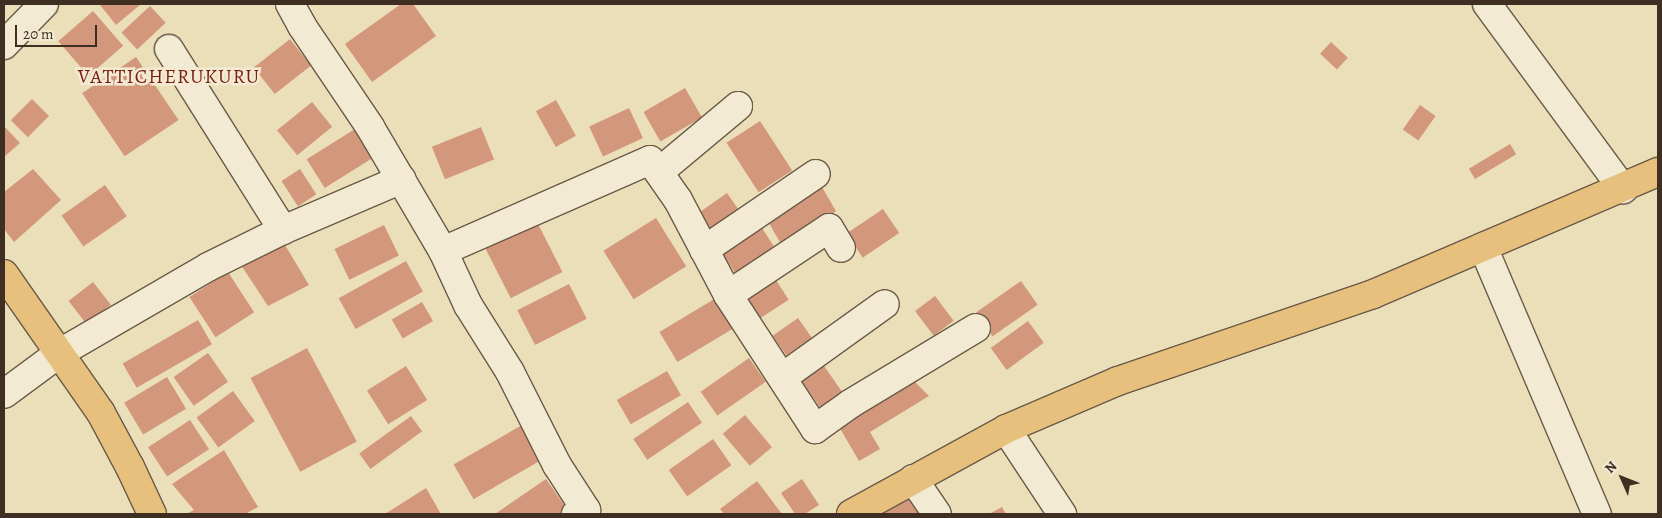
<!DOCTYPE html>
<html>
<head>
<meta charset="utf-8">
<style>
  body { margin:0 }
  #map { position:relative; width:1662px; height:518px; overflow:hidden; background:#ebdfb9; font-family:Alegreya,serif }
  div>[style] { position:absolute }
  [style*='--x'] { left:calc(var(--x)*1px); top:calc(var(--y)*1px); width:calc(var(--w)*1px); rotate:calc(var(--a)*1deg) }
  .building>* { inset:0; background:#d3977c; transform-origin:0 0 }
  .roads { filter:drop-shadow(1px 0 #6a5a48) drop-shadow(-1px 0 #6a5a48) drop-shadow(0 1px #6a5a48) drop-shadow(0 -1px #6a5a48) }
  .minor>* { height:28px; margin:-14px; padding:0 14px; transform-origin:14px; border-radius:14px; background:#f2ead2 }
  .major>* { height:28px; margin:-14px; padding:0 14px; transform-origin:14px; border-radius:14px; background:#e6c07c }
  span { translate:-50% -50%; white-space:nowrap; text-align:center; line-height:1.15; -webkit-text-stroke:5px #f2ead2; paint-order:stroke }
  .quarter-label { font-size:20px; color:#7a1f14; letter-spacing:1px }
  .frame { position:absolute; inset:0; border:5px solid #3f2e22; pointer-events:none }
  .north { position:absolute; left:1597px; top:453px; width:50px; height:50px; -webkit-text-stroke:4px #f2ead2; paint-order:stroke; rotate:314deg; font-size:14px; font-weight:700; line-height:20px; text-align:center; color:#3f2e22 }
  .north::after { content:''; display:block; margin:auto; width:18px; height:22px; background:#3f2e22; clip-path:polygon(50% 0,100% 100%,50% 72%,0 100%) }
  .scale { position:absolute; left:15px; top:25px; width:82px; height:22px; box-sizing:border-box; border:2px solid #3f2e22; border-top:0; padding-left:6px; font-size:15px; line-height:18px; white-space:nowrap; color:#3f2e22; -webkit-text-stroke:4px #f2ead2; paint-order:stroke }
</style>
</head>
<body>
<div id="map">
  <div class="building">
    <div style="clip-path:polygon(101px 4px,141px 4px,116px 25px,100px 5px)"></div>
    <div style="clip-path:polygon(401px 4px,413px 4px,436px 36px,372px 82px,345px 44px)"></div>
    <div style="left:150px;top:6px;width:23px;height:39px;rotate:47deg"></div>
    <div style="left:93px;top:11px;width:46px;height:46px;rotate:49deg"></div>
    <div style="left:290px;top:39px;width:34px;height:46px;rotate:52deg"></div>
    <div style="left:1331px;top:42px;width:23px;height:16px;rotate:43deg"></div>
    <div style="left:136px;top:57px;width:76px;height:65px;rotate:56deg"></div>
    <div style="left:685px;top:88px;width:34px;height:48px;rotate:60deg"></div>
    <div style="left:32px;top:99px;width:24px;height:30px;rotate:45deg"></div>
    <div style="left:556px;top:100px;width:41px;height:23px;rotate:61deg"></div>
    <div style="left:312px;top:102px;width:32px;height:45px;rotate:51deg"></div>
    <div style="left:1420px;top:105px;width:19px;height:30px;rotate:35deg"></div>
    <div style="left:629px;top:108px;width:33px;height:44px;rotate:65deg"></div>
    <div style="left:760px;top:121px;width:59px;height:40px;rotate:57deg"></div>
    <div style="clip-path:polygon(4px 126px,20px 143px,4px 157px)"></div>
    <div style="left:481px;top:127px;width:35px;height:53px;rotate:68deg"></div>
    <div style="left:355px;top:129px;width:34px;height:57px;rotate:58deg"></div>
    <div style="left:1510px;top:144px;width:12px;height:48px;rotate:59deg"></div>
    <div style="clip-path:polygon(33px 169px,61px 200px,14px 242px,4px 229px,4px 192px)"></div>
    <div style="left:300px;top:169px;width:30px;height:22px;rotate:57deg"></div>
    <div style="left:105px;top:185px;width:38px;height:53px;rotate:55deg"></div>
    <div style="left:822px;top:187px;width:28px;height:64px;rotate:60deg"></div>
    <div style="left:727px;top:193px;width:24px;height:34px;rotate:55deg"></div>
    <div style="left:883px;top:209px;width:29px;height:44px;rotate:56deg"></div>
    <div style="left:656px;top:218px;width:57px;height:62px;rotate:58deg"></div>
    <div style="left:537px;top:222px;width:56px;height:58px;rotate:63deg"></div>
    <div style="left:384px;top:225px;width:34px;height:55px;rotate:64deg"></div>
    <div style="left:760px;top:225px;width:31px;height:47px;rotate:57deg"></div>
    <div style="clip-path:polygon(285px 245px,309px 285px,268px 306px,241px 265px)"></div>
    <div style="left:406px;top:261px;width:35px;height:77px;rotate:61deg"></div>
    <div style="left:228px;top:272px;width:48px;height:46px;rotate:57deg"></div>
    <div style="left:774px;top:277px;width:27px;height:36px;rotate:57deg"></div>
    <div style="left:1021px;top:281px;width:29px;height:55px;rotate:55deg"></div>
    <div style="left:93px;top:282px;width:29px;height:31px;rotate:52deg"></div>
    <div style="left:569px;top:284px;width:39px;height:58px;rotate:63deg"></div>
    <div style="left:935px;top:296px;width:31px;height:25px;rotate:53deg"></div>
    <div style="left:716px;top:298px;width:35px;height:66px;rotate:59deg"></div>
    <div style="left:422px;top:302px;width:22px;height:35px;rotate:60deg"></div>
    <div style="left:798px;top:318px;width:24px;height:31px;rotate:55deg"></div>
    <div style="left:198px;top:320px;width:28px;height:87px;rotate:60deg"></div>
    <div style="left:1028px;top:321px;width:27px;height:46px;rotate:54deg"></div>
    <div style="left:307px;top:348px;width:106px;height:64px;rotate:62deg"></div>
    <div style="left:208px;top:353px;width:35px;height:42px;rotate:55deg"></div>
    <div style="left:749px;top:358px;width:29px;height:59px;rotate:55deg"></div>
    <div style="left:822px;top:363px;width:42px;height:27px;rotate:55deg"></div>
    <div style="left:406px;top:366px;width:40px;height:46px;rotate:58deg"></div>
    <div style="left:667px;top:371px;width:28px;height:58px;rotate:60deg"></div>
    <div style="left:167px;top:377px;width:37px;height:50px;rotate:59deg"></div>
    <div style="clip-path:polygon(913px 380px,929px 396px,870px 432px,880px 449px,859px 461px,838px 425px)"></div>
    <div style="left:233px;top:391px;width:37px;height:45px;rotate:54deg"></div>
    <div style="left:688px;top:402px;width:25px;height:66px;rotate:56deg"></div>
    <div style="left:745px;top:415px;width:42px;height:29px;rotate:50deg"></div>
    <div style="left:411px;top:416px;width:19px;height:64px;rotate:54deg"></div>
    <div style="left:190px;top:420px;width:35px;height:50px;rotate:57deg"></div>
    <div style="left:522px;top:425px;width:40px;height:79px;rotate:60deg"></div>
    <div style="left:713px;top:439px;width:32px;height:54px;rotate:55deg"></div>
    <div style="clip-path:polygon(224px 450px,258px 507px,245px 514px,186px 514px,194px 510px,172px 484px)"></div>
    <div style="clip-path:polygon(546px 479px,567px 509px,559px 514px,495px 514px)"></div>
    <div style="clip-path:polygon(802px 479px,819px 505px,805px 514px,795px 514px,781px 493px)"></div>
    <div style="clip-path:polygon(757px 481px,782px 514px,724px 514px,720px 509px)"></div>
    <div style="clip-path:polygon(426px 488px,441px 514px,385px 514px)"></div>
    <div style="clip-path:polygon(909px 497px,923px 514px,882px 514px)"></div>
    <div style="clip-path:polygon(1002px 507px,1006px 514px,989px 514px)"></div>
  </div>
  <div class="roads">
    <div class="minor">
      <div style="--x:290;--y:4;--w:25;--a:61"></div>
      <div style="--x:302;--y:26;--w:122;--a:56"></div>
      <div style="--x:370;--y:127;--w:144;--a:59.5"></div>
      <div style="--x:443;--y:251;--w:60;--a:65.2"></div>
      <div style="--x:468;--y:305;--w:79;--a:57.9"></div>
      <div style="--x:510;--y:372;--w:104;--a:63.2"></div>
      <div style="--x:557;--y:465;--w:54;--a:57.2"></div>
      <div style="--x:586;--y:510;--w:11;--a:158"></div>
      <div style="--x:1487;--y:4;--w:230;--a:53.7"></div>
      <div style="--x:4;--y:45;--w:57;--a:-45.7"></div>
      <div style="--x:169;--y:49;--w:214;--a:57.8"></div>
      <div style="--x:659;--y:172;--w:103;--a:-39.9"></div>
      <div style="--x:1483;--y:247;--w:290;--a:66.9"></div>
      <div style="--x:704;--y:250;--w:135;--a:-34.2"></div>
      <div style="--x:443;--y:251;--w:226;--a:-23.7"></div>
      <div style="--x:650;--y:160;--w:49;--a:55"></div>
      <div style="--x:678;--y:200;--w:107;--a:62.2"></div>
      <div style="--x:728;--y:295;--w:160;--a:57"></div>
      <div style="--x:815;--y:429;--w:43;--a:-35.5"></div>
      <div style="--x:850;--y:404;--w:147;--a:-31.1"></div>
      <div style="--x:728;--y:295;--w:121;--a:-33.6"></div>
      <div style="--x:829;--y:228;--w:23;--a:59"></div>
      <div style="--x:783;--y:377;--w:125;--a:-35.6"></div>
      <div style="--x:4;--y:394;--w:67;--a:-36.5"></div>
      <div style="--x:58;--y:354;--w:173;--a:-30.1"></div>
      <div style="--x:208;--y:267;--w:84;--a:-26.3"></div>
      <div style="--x:283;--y:230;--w:129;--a:-23.2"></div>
      <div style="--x:1006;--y:429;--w:102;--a:56.6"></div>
      <div style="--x:913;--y:479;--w:42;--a:55.6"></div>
    </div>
    <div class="major">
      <div style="--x:4;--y:274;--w:169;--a:55.1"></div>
      <div style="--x:101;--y:413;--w:61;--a:61.8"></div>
      <div style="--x:130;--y:467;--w:52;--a:64.9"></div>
      <div style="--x:851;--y:514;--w:177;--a:-28.7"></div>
      <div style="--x:1006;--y:429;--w:122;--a:-23.2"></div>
      <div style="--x:1118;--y:381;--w:269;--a:-18.8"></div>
      <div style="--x:1373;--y:294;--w:310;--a:-23.2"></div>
    </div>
  </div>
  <div class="quarter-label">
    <span style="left:169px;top:76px">VATTICHERUKURU</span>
  </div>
  <div class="frame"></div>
  <div class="north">N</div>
  <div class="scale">20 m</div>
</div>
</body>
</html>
